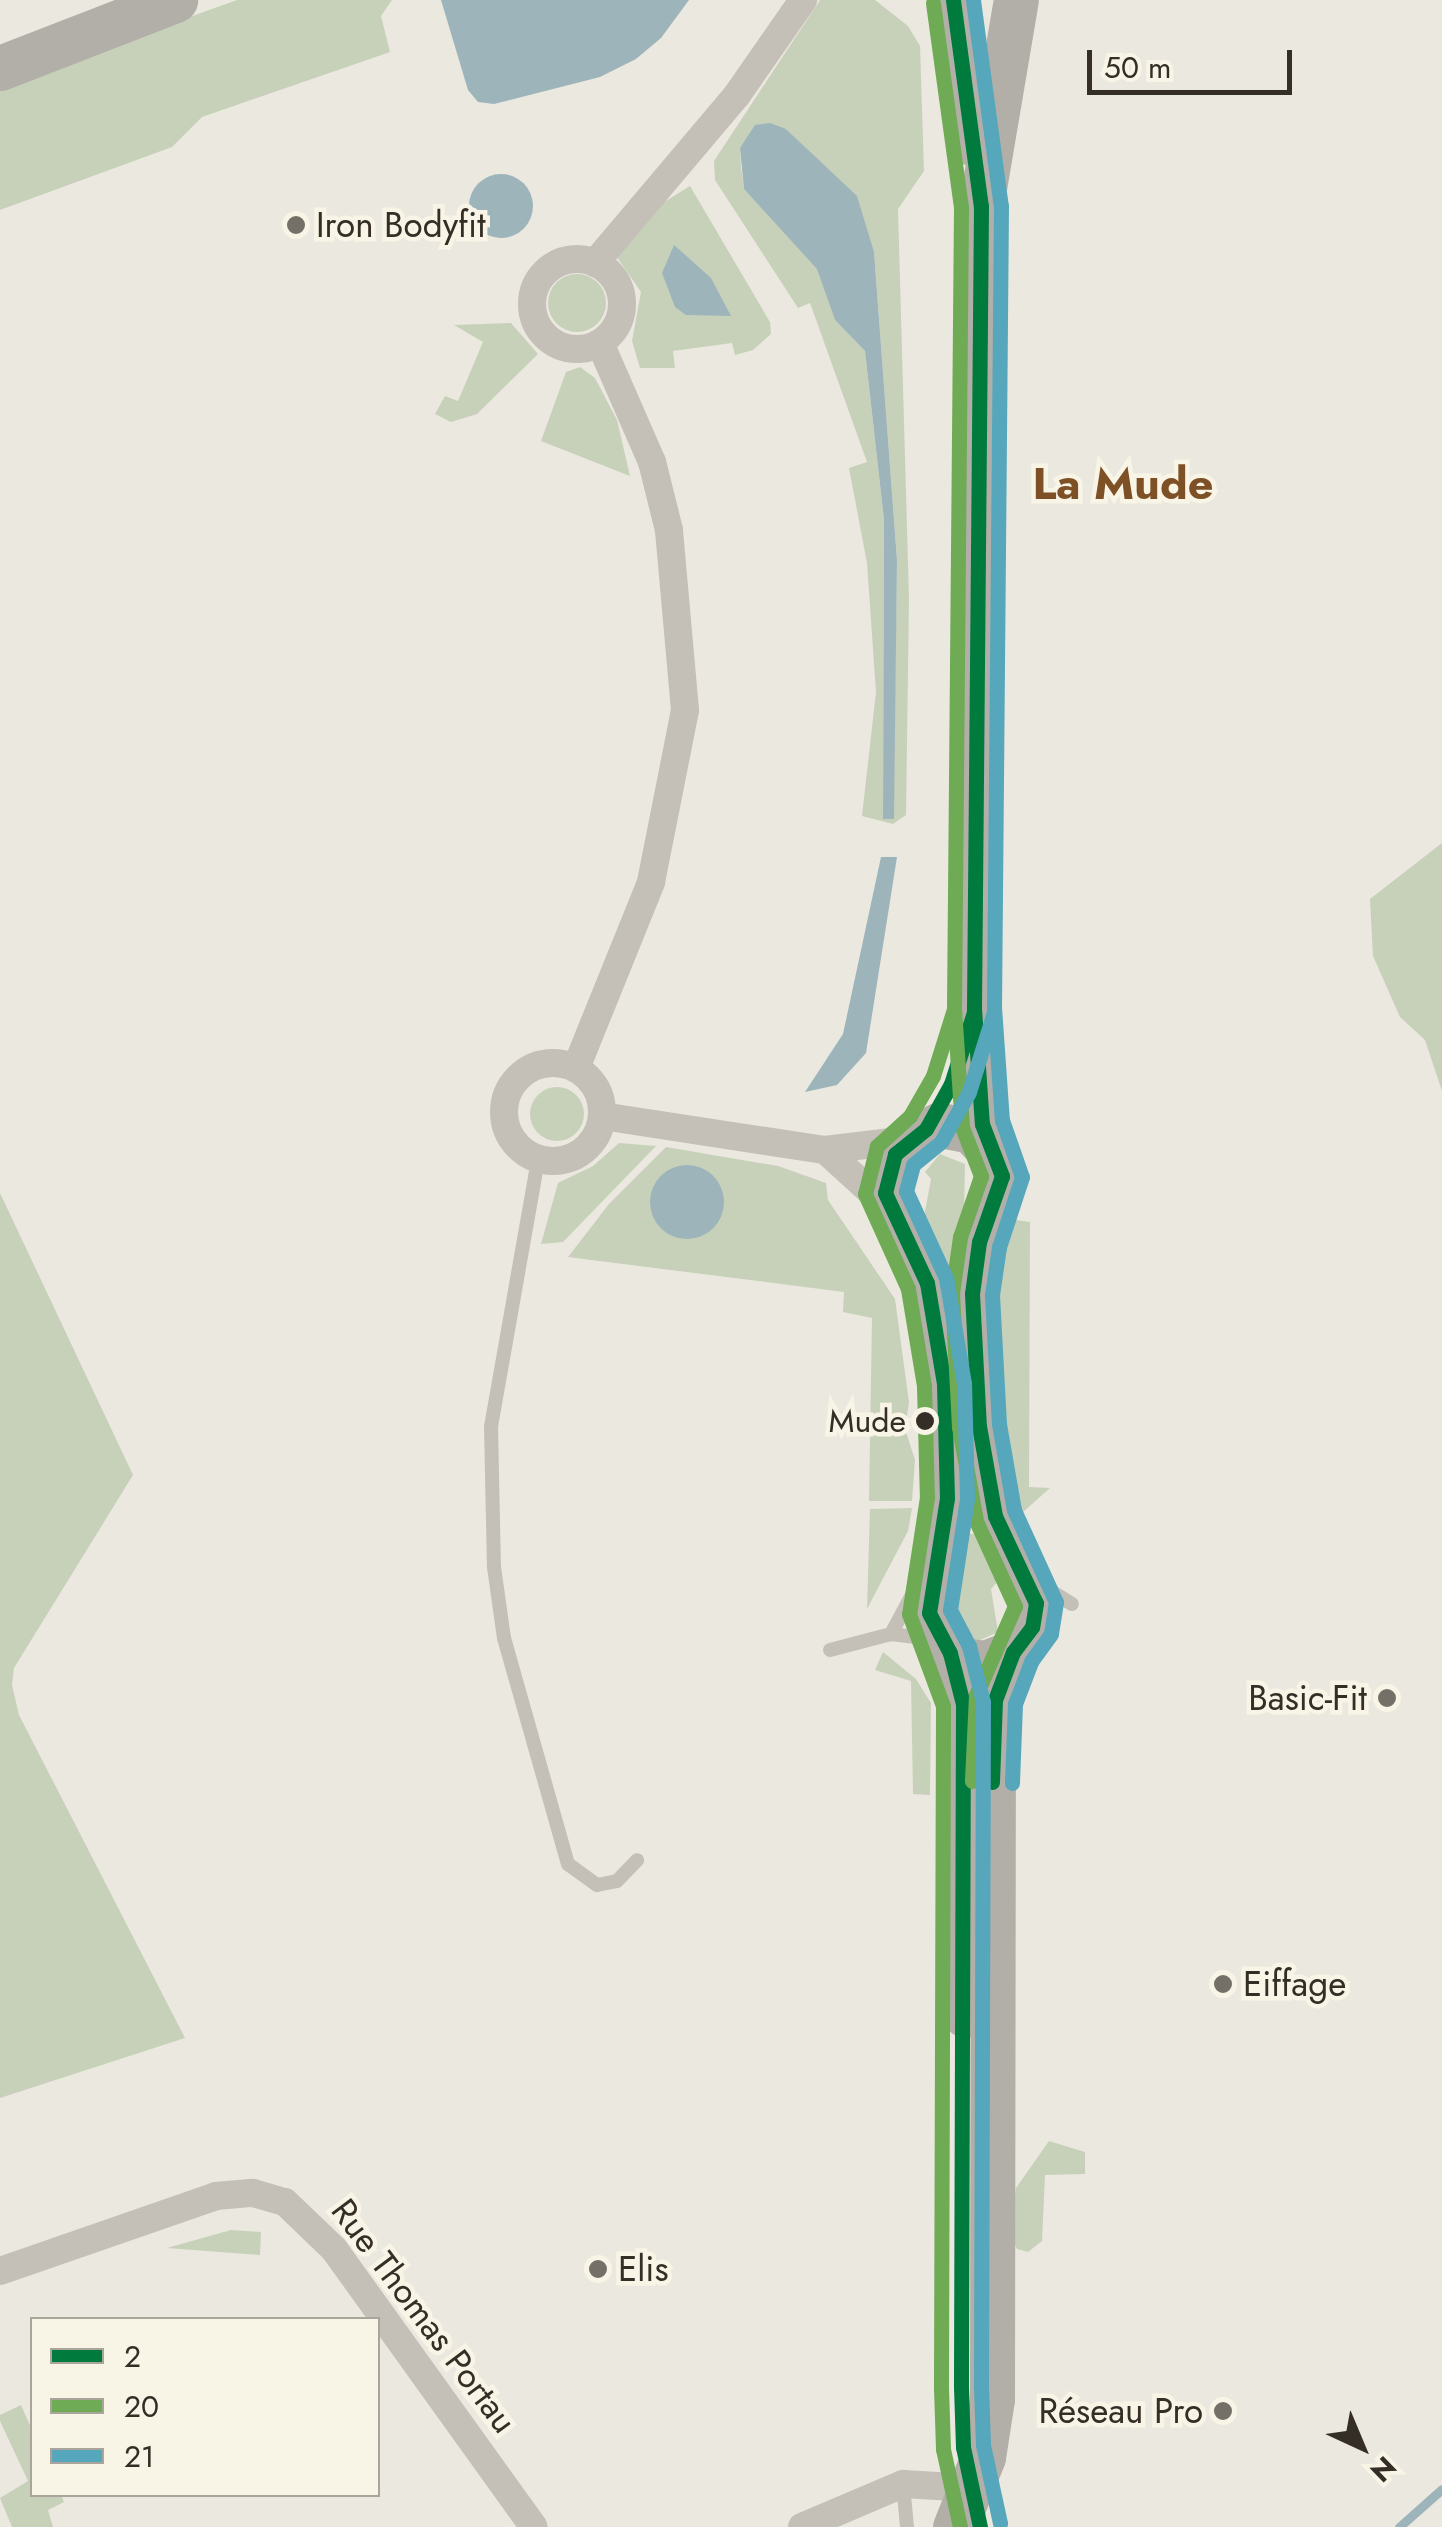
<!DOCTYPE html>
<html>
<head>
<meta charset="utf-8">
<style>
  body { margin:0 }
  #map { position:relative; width:1442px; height:2527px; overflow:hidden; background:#ebe8df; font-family:Jost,sans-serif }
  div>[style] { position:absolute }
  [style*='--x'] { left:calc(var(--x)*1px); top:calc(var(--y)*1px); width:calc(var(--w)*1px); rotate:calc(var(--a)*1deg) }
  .green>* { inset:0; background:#c7d1ba }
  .round { border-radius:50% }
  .water>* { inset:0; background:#9db4bb }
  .stream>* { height:9px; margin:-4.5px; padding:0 4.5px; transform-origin:4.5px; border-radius:4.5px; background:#9db4bb }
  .lane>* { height:14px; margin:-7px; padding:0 7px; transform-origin:7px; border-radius:7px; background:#c4c0b8 }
  .street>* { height:28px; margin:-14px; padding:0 14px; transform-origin:14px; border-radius:14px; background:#c4c0b8 }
  .street>.ring { margin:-14px; padding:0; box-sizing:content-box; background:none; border:28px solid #c4c0b8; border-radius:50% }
  .primary>* { height:45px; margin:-22.5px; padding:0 22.5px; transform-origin:22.5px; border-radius:22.5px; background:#b2afa8 }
  .bus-1>* { height:15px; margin:-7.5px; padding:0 7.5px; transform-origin:7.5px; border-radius:7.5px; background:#007b3d }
  .bus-2>* { height:15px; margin:-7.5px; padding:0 7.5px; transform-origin:7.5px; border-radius:7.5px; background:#6eab54 }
  .bus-3>* { height:15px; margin:-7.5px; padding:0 7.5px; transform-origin:7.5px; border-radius:7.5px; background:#56a6bc }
  .dots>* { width:28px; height:28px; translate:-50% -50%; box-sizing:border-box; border:5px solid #f8f4e6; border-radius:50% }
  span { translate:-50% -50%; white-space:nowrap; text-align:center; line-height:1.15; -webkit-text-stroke:9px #f8f4e6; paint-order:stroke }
  .bus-label { font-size:32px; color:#342e27 }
  .right { translate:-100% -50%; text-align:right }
  .poi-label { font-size:35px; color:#342e27 }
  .left { translate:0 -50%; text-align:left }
  .street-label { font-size:35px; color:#342e27 }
  .district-label { font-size:45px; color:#7e5025; font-weight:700 }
  .legend { position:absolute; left:30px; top:2317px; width:350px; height:180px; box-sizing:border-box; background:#f8f4e6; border:2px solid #aaa59a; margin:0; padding:12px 18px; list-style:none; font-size:30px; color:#342e27 }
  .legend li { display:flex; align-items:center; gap:20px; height:50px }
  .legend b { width:50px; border:2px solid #aaa59a }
  .north { position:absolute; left:1312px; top:2397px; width:100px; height:100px; -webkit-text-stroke:8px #f8f4e6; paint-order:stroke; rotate:136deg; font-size:28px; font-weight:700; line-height:40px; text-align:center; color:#342e27 }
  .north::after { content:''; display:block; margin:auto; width:35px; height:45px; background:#342e27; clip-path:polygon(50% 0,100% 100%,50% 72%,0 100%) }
  .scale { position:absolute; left:1087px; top:50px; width:205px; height:45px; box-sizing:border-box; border:5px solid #342e27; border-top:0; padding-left:12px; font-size:30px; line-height:35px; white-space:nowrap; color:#342e27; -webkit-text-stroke:8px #f8f4e6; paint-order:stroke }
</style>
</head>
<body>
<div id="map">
  <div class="green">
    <div style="clip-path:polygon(237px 0,392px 0,381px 16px,390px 52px,202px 117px,172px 147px,0 210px,0 85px)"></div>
    <div style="clip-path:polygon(evenodd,820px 0,875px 0,908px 26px,920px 46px,924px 171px,898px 209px,909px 599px,906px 815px,893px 824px,862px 816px,876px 692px,867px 563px,849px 468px,867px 462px,810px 303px,798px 308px,715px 180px,714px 161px,820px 0,786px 129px,811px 153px,874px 252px,897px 560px,893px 819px,883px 818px,884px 520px,865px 351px,835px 320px,818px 269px,744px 189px,741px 167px,740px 148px,786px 129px)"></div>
    <div style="clip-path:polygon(690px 186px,770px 322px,771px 334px,753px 350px,735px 355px,732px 343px,673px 351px,675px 368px,640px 368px,632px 341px,641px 292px,616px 256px,656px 207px)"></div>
    <div class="round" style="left:548px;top:274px;width:58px;height:58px"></div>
    <div style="clip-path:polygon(511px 323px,538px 354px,477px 414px,451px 422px,435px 414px,445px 396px,458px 401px,483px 342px,454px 325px)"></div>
    <div style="clip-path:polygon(580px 367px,595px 378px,617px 420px,630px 476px,541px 441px,566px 372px)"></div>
    <div style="clip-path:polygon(1442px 843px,1442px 1091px,1425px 1040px,1400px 1017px,1373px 956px,1370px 899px)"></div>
    <div class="round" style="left:530px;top:1087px;width:54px;height:54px"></div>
    <div style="clip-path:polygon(619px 1143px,656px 1146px,563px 1242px,541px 1244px,558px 1183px,593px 1166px)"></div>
    <div style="clip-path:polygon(666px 1147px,778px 1166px,826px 1183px,828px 1200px,895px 1299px,909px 1402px,905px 1429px,915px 1460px,912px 1501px,869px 1501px,872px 1318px,843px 1312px,844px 1292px,568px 1257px,609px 1204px)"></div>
    <div style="clip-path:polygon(940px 1154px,965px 1164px,963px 1270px,937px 1270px,923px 1222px,931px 1179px,925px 1172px)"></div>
    <div style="clip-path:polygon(0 1193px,133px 1475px,14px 1668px,12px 1685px,19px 1715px,185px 2038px,0 2098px)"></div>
    <div style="clip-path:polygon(1010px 1219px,1030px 1222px,1029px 1487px,1050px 1488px,1022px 1513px,1005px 1461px,1000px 1340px,993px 1328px,998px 1234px)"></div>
    <div style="clip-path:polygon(912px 1508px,908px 1531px,867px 1609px,870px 1509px)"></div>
    <div style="clip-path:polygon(960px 1532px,986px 1536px,999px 1580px,991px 1589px,998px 1632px,978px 1641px,962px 1636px,956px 1624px)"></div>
    <div style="clip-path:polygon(883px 1652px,916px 1679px,931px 1703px,930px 1795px,913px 1794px,911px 1681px,875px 1670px)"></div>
    <div style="clip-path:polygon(1049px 2141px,1085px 2152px,1085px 2174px,1045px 2175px,1042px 2241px,1028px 2252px,1017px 2249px,1010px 2234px,1016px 2188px)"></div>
    <div style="clip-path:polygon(231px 2230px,261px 2232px,260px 2255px,167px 2248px)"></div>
    <div style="clip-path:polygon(21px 2405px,32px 2430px,32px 2494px,61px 2495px,64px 2502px,48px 2510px,53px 2527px,12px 2527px,0 2498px,28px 2481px,0 2421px,0 2415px)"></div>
  </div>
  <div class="water">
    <div style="clip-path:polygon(441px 0,689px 0,661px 38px,636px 59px,600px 77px,494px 104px,478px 102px,468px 90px)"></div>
    <div style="clip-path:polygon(770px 123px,786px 129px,857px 196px,874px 252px,897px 560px,894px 819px,883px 819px,884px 520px,865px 351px,835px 320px,817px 269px,744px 189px,740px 148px,755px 125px)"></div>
    <div class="round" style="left:469px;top:174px;width:64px;height:64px"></div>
    <div style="clip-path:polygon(674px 245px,711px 278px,731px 316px,686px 315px,675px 307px,662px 273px)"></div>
    <div style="clip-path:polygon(881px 857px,897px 857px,866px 1053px,837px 1085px,805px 1092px,843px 1034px)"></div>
    <div class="round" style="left:650px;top:1165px;width:74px;height:74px"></div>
  </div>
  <div class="stream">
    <div style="--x:1399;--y:2527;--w:57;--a:-41.5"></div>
  </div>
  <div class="lane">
    <div style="--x:538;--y:1160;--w:270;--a:100"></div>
    <div style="--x:491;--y:1426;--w:141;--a:88.8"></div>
    <div style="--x:494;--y:1567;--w:72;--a:82"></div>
    <div style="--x:504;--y:1638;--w:235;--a:74.2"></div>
    <div style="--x:568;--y:1864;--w:36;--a:36"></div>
    <div style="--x:597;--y:1885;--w:20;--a:-11"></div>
    <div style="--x:617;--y:1881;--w:29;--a:-46"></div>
    <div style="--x:1043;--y:1586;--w:34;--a:32"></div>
    <div style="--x:914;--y:1591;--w:49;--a:118.1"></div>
    <div style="--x:891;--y:1634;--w:38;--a:7"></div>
    <div style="--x:830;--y:1650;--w:63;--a:-14.7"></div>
    <div style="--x:903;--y:2484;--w:43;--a:84.7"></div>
  </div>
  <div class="street">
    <div class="ring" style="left:532px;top:259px;width:62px;height:62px"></div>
    <div style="--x:595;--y:263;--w:220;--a:-49.8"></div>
    <div style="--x:737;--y:95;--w:116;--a:-55.2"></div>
    <div class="ring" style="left:504px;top:1063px;width:70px;height:70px"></div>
    <div style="--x:576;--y:1068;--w:201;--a:-68"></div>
    <div style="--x:651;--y:882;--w:175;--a:-78.8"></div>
    <div style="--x:685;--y:710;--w:181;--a:-95.1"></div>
    <div style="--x:669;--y:530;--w:70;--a:-104"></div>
    <div style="--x:652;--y:462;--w:130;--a:-113.6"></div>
    <div style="--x:602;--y:1116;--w:226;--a:8.7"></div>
    <div style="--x:825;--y:1150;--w:83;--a:-7"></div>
    <div style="--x:825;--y:1150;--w:86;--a:42.2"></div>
    <div style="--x:0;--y:2271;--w:229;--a:-19.1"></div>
    <div style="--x:216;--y:2196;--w:37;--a:-5"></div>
    <div style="--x:253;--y:2193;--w:33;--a:16"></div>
    <div style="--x:285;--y:2202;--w:68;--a:43.8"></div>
    <div style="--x:334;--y:2249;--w:342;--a:54.3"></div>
    <div style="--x:802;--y:2527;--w:110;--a:-23.1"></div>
    <div style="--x:903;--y:2484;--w:69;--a:3.3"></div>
  </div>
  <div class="primary">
    <div style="--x:953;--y:0;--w:145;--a:82.1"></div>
    <div style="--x:0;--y:68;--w:188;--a:-21.2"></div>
    <div style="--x:986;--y:1141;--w:130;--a:-95.3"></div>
    <div style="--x:974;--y:1012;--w:806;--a:-89.5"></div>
    <div style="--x:981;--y:206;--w:209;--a:-80.4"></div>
    <div style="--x:950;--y:1653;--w:53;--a:75.7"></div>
    <div style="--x:963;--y:1704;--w:311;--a:89.6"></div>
    <div style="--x:955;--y:2527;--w:75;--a:-68.2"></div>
    <div style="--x:983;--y:2457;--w:59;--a:-81.2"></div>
    <div style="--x:992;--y:2399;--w:682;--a:-89.92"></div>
    <div style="--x:993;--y:1717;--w:44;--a:-76.9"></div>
    <div style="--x:1003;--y:1674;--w:55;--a:-58.3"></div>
    <div style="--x:1032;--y:1627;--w:24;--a:-81"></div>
    <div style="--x:1036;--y:1603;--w:96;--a:-115.2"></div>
    <div style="--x:995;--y:1516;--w:175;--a:-97.9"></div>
    <div style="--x:971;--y:1343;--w:101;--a:-85.5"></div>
    <div style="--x:979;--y:1242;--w:57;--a:-67.5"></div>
    <div style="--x:1001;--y:1189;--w:28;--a:-94"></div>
    <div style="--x:999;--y:1161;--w:41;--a:-133"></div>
    <div style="--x:971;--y:1131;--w:33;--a:-169"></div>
    <div style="--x:939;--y:1125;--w:35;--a:155"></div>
    <div style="--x:907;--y:1140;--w:18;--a:131"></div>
    <div style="--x:895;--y:1154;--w:40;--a:104.4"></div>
    <div style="--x:885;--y:1193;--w:99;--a:65"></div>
    <div style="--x:927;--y:1283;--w:102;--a:80.4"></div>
    <div style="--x:944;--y:1384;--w:114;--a:88.5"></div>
    <div style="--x:947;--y:1498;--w:116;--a:98.9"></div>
    <div style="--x:929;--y:1613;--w:29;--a:70"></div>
    <div style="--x:939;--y:1640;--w:31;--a:40"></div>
    <div style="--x:963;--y:1660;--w:22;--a:8"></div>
    <div style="--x:985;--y:1663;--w:30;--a:-21"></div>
  </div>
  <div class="bus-1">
    <div style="--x:953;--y:0;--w:208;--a:82.3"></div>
    <div style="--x:981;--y:206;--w:806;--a:90.5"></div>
    <div style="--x:974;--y:1012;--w:76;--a:107.7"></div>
    <div style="--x:951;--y:1084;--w:51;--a:119.1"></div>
    <div style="--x:926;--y:1129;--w:40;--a:141"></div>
    <div style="--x:895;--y:1154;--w:40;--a:104.4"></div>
    <div style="--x:885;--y:1193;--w:99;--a:65"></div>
    <div style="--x:927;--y:1283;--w:102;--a:80.4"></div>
    <div style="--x:944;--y:1384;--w:114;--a:88.5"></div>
    <div style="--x:947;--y:1498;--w:116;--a:98.9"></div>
    <div style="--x:929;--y:1613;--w:45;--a:62.3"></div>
    <div style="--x:950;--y:1653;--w:53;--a:75.7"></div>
    <div style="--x:963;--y:1704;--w:683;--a:90.17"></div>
    <div style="--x:961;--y:2387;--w:60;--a:88.1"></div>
    <div style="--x:963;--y:2447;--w:82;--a:78"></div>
    <div style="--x:974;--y:1008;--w:116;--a:86.1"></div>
    <div style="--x:982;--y:1124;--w:56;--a:69"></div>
    <div style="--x:1002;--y:1176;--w:70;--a:109.2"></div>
    <div style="--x:979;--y:1242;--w:52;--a:97.7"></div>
    <div style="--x:972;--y:1294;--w:132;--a:87"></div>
    <div style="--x:979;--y:1426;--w:91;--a:79.9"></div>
    <div style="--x:995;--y:1516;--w:96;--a:64.8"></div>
    <div style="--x:1036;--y:1603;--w:24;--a:99"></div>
    <div style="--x:1032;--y:1627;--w:31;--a:127"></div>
    <div style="--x:1013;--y:1652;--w:51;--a:110.6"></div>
    <div style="--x:995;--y:1700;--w:82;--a:92.1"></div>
  </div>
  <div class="bus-2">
    <div style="--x:933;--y:3;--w:206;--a:82.2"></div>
    <div style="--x:961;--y:207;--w:802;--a:90.5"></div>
    <div style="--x:954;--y:1009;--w:70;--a:107.4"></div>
    <div style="--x:933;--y:1076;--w:46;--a:119.9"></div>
    <div style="--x:910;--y:1116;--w:45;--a:137.7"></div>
    <div style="--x:877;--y:1146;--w:49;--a:104"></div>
    <div style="--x:865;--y:1194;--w:104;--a:65.6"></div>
    <div style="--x:908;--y:1289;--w:98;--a:80.6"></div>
    <div style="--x:924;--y:1386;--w:111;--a:88.5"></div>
    <div style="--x:927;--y:1497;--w:118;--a:98.7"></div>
    <div style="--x:909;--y:1614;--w:98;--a:69.7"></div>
    <div style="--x:943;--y:1706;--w:682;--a:90.17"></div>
    <div style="--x:941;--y:2388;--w:61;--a:88.1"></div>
    <div style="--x:943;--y:2449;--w:80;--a:77.7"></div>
    <div style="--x:954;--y:1009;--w:118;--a:86.1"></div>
    <div style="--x:962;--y:1127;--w:53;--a:68.8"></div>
    <div style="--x:981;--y:1176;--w:65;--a:109"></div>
    <div style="--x:960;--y:1237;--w:57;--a:98.1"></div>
    <div style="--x:952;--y:1293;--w:134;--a:87"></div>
    <div style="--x:959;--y:1427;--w:96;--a:79.7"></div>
    <div style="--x:976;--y:1521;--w:94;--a:65.4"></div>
    <div style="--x:1015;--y:1606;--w:97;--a:113.7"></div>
    <div style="--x:976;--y:1695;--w:86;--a:92.7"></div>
  </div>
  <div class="bus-3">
    <div style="--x:973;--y:0;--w:208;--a:82.3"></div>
    <div style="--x:1001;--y:206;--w:806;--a:90.5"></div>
    <div style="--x:994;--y:1012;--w:84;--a:107.4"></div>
    <div style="--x:969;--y:1092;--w:57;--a:119.2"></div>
    <div style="--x:941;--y:1142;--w:36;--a:141"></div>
    <div style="--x:913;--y:1165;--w:27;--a:105"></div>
    <div style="--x:906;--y:1191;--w:96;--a:65.3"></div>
    <div style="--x:946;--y:1278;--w:107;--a:80.3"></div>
    <div style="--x:964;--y:1383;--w:116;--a:88.5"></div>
    <div style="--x:967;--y:1499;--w:112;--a:98.7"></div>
    <div style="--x:950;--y:1610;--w:41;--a:62.2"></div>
    <div style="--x:969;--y:1646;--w:58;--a:76"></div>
    <div style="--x:983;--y:1702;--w:685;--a:90.17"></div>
    <div style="--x:981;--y:2387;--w:58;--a:88"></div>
    <div style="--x:983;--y:2445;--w:80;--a:77.7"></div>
    <div style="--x:994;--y:1007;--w:113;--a:86"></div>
    <div style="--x:1002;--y:1120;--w:60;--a:70.7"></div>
    <div style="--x:1022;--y:1177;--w:74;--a:108.2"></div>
    <div style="--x:999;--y:1247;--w:49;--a:98.3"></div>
    <div style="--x:992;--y:1295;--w:129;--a:86.9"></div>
    <div style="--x:999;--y:1424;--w:87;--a:80.1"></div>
    <div style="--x:1014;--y:1510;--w:101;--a:65.5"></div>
    <div style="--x:1056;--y:1602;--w:32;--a:99"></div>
    <div style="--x:1051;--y:1634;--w:34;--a:126"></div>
    <div style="--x:1031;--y:1662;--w:45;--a:110.9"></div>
    <div style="--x:1015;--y:1704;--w:79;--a:92.2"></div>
  </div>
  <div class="dots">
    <div style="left:296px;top:225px;background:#746f67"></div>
    <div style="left:925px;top:1421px;background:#342e27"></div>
    <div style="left:1387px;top:1698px;background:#746f67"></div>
    <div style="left:1223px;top:1984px;background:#746f67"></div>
    <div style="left:598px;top:2269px;background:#746f67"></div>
    <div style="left:1223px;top:2411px;background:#746f67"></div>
  </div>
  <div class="bus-label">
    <span class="right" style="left:906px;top:1421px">Mude</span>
  </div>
  <div class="poi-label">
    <span class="left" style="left:316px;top:225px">Iron Bodyfit</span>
    <span class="right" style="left:1367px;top:1698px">Basic-Fit</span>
    <span class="left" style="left:1243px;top:1984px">Eiffage</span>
    <span class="left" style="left:618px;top:2269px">Elis</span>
    <span class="right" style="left:1203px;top:2411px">Réseau Pro</span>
  </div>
  <div class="street-label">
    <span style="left:424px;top:2316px;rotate:53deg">Rue Thomas Portau</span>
  </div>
  <div class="district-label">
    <span style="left:1123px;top:484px">La Mude</span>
  </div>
  <ul class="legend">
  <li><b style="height:12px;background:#007b3d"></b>2</li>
  <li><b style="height:12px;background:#6eab54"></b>20</li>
  <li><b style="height:12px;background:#56a6bc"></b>21</li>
  </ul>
  <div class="north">N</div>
  <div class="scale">50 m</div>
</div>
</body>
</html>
